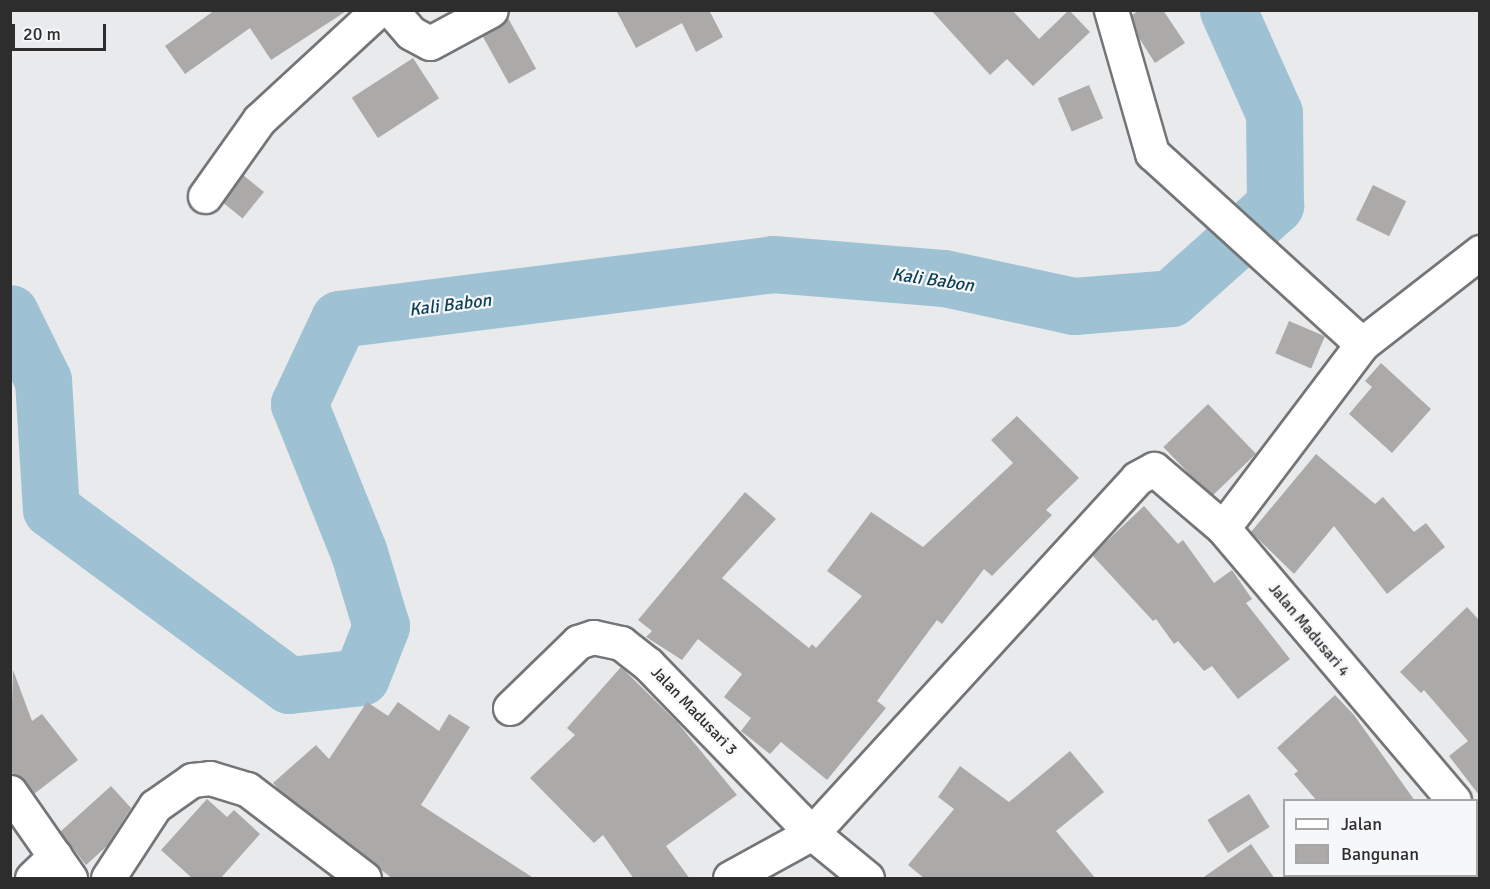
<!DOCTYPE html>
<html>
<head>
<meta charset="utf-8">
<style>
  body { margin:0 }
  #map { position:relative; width:1490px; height:889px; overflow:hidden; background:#e8eaec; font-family:Signika,sans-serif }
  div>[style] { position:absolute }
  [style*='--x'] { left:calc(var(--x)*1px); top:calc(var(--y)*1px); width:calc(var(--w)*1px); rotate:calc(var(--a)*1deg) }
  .river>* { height:57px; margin:-28.5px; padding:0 28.5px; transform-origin:28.5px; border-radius:28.5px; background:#9ec2d3 }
  .building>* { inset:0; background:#acaaa9; transform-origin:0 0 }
  .roads { filter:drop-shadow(2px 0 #747577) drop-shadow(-2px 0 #747577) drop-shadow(0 2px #747577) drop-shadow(0 -2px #747577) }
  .street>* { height:33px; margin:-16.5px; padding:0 16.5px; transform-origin:16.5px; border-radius:16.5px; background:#fff }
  span { translate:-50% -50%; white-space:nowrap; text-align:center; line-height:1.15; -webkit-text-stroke:4.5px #f6f7f9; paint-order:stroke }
  .street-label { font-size:16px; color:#2d2d2e }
  .water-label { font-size:18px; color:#0c3f52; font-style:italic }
  .frame { position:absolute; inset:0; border:12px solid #2d2d2e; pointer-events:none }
  .legend { position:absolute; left:1283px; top:799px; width:195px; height:78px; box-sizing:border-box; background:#f6f7f9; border:2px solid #a6a6a8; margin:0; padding:8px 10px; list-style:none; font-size:18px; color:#2d2d2e }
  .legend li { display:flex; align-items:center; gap:12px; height:30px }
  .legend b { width:30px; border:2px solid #a6a6a8 }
  .scale { position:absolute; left:12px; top:24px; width:94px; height:27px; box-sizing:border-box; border:3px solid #2d2d2e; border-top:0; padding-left:8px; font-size:18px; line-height:21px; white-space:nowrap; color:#2d2d2e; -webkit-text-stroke:4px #f6f7f9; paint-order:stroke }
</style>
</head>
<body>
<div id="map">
  <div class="river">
    <div style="--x:10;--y:313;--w:75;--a:63.8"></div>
    <div style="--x:43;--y:380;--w:129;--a:86.5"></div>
    <div style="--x:51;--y:509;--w:296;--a:36.5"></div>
    <div style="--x:289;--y:685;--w:72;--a:-6.3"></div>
    <div style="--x:361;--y:677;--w:55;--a:-68.6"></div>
    <div style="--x:381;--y:626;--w:76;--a:-106.8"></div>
    <div style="--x:359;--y:553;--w:161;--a:-111.9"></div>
    <div style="--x:299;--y:404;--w:94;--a:-64.8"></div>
    <div style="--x:339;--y:319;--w:437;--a:-7.2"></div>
    <div style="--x:773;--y:264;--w:172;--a:4.7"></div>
    <div style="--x:944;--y:278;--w:133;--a:12.2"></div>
    <div style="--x:1074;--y:306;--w:97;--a:-4.7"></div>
    <div style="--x:1171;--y:298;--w:140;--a:-41.8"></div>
    <div style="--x:1275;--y:205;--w:92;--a:-90.6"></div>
    <div style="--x:1274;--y:113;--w:113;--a:-114.1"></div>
  </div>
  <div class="building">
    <div style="clip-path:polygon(215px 10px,348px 10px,271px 60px,250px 28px,185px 74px,165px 46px)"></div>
    <div style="clip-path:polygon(616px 10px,709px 10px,723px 37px,696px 52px,682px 23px,636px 48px)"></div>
    <div style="clip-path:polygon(931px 10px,1012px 10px,1039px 39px,1069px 10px,1090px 32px,1033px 86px,1007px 59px,990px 75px)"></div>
    <div style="clip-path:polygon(1140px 10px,1163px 10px,1185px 43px,1155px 63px,1139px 38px,1132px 15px)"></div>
    <div style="left:508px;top:18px;width:58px;height:31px;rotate:61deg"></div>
    <div style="left:413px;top:58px;width:48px;height:73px;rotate:57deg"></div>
    <div style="left:1089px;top:85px;width:36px;height:34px;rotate:67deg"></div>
    <div style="left:243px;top:175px;width:27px;height:34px;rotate:39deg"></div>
    <div style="left:1373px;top:185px;width:37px;height:39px;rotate:26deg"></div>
    <div style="left:1289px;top:321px;width:39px;height:35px;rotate:23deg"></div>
    <div style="clip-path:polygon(1381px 363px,1431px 409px,1392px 453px,1349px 414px,1372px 387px,1365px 381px)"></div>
    <div style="left:1208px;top:404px;width:69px;height:62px;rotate:46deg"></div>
    <div style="clip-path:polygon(1017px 416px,1079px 478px,1046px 510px,1052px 515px,992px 576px,984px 569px,942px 624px,937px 620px,877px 701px,886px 708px,827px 780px,781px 742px,770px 754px,741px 731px,751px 718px,724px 697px,742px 674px,698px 639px,682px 660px,646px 637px,652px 631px,638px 620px,745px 492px,776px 519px,722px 578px,809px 648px,812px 644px,816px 648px,862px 596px,827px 571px,871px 512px,923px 547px,1013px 463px,991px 440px)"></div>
    <div style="clip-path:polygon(1316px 454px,1375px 504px,1383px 497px,1414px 532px,1426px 523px,1445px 547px,1387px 594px,1334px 526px,1294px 574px,1251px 532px)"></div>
    <div style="clip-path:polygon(1144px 506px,1178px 544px,1183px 540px,1214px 583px,1232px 570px,1252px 599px,1246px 603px,1290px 659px,1238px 699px,1212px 666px,1204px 671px,1178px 641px,1174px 644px,1156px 619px,1153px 621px,1092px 555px)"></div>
    <div style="clip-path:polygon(1467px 607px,1479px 620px,1479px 795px,1449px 756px,1468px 741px,1424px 690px,1421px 693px,1400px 672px)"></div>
    <div style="clip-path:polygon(621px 667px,677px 722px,737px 795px,666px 846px,690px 879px,634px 879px,603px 835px,594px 843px,530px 778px,575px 735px,567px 728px)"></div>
    <div style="clip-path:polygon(13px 670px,32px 721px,42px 714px,78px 760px,34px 794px,10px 771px)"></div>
    <div style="clip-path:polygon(1335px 695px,1354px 715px,1415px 801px,1317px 801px,1294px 774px,1298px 771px,1277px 748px)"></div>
    <div style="clip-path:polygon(367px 702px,388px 716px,398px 702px,439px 731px,449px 714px,470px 727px,421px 805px,535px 879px,393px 879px,281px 792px,273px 783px,316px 745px,329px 759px)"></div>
    <div style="clip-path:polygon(1070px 751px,1104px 792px,1056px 831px,1096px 879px,925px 879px,908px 865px,954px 809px,938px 797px,960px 766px,1009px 802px)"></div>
    <div style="clip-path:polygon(111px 786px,131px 808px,107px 846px,86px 865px,60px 832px)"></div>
    <div style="left:1249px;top:794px;width:39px;height:49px;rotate:58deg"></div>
    <div style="clip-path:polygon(207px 799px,227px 817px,234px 810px,260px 834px,220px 879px,193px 879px,161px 850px)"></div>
    <div style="clip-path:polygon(1251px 844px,1275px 879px,1201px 879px)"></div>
  </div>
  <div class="roads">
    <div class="street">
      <div style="--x:391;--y:10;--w:30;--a:49"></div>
      <div style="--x:411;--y:33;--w:21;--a:28"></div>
      <div style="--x:430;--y:43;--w:69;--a:-28.4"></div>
      <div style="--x:1111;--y:10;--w:149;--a:74"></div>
      <div style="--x:1152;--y:153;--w:284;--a:42.3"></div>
      <div style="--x:205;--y:196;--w:93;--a:-54.6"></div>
      <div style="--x:259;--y:120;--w:162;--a:-42.7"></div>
      <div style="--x:1223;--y:528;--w:231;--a:-52.9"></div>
      <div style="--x:1362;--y:344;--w:150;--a:-37.9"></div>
      <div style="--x:510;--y:708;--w:95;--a:-44.1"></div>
      <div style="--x:578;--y:642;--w:16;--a:-18"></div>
      <div style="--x:593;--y:637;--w:29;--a:12"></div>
      <div style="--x:621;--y:643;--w:34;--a:38"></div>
      <div style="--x:648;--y:664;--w:235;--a:45.9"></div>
      <div style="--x:812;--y:833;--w:71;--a:39.3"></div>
      <div style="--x:10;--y:792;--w:105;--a:55.1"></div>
      <div style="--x:1476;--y:831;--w:6;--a:51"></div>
      <div style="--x:32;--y:878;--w:32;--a:-44"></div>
      <div style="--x:108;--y:878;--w:86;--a:-56.9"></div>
      <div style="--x:155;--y:806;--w:45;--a:-35.1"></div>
      <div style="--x:192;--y:780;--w:18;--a:-6"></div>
      <div style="--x:210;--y:778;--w:39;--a:17"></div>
      <div style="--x:247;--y:789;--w:147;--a:37.3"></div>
      <div style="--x:730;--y:878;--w:94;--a:-28.8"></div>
      <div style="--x:812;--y:833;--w:481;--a:-47.5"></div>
      <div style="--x:1137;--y:478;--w:19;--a:-28"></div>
      <div style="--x:1154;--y:469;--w:91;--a:40.5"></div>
      <div style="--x:1223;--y:528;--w:357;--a:49.7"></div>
    </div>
  </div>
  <div class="street-label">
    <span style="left:1309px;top:630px;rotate:50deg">Jalan Madusari 4</span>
    <span style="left:694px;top:711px;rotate:46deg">Jalan Madusari 3</span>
  </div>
  <div class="water-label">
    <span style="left:933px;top:280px;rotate:8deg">Kali Babon</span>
    <span style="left:450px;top:305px;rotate:-7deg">Kali Babon</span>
  </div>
  <div class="frame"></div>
  <ul class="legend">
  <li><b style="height:8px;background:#fff"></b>Jalan</li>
  <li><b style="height:16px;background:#acaaa9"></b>Bangunan</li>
  </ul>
  <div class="scale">20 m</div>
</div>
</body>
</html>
